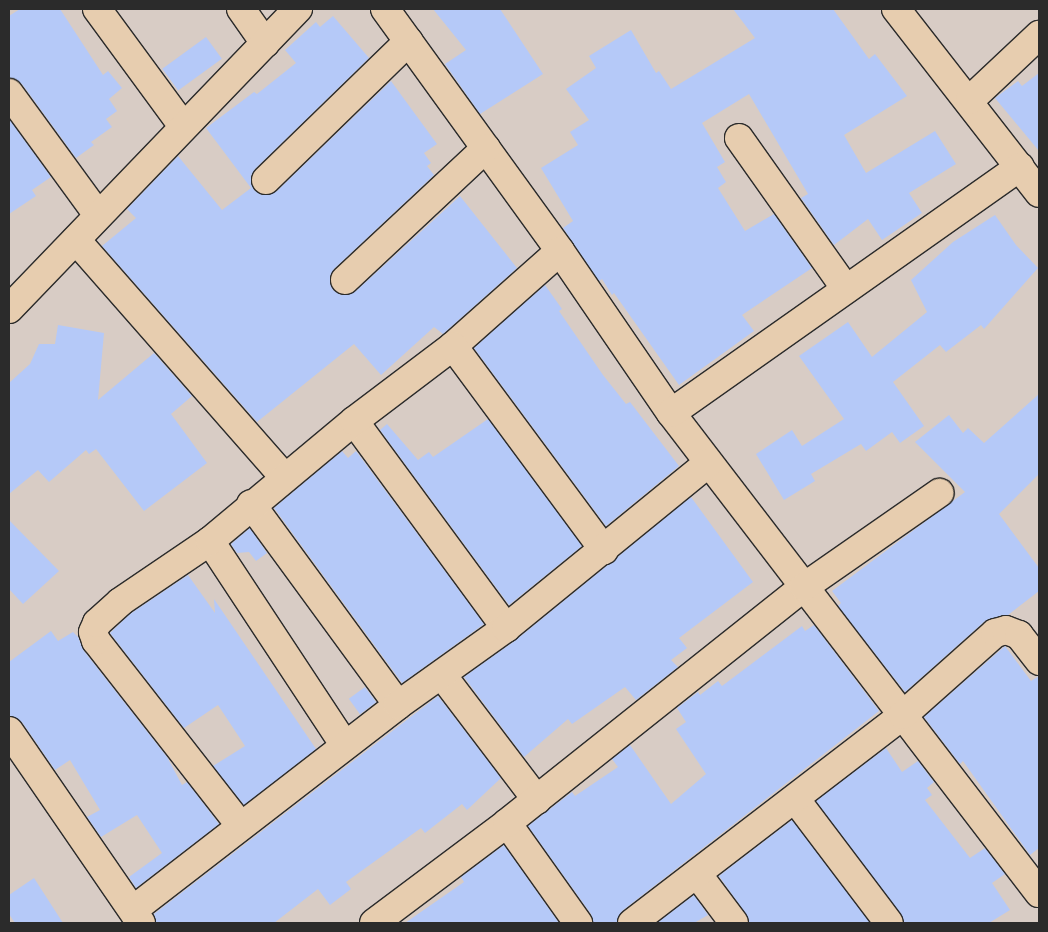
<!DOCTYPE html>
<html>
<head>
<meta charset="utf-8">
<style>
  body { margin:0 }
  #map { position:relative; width:1048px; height:932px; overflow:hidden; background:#d8ccc5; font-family:Caveat,sans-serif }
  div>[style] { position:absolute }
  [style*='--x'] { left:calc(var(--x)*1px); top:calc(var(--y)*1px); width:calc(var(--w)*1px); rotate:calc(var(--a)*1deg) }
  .building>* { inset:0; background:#b5c9f8; transform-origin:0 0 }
  .roads { filter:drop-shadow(1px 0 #2b2b2b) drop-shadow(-1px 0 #2b2b2b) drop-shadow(0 1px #2b2b2b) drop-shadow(0 -1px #2b2b2b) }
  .minor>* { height:28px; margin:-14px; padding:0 14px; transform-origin:14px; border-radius:14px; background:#e7cdaf }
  span { translate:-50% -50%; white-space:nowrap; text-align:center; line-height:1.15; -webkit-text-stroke:4px #e7cdaf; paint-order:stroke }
  .frame { position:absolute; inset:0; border:10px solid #2b2b2b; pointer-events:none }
</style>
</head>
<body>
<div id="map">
  <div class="building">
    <div style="clip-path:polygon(20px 9px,60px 9px,103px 75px,108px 71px,122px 88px,109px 99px,117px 111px,106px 119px,112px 127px,91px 142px,94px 145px,76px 158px,22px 84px,9px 78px,9px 16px)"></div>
    <div style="clip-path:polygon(433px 9px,500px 9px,543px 74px,480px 114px,445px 64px,466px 50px)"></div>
    <div style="clip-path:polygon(733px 9px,833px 9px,869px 59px,875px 54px,907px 96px,844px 135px,866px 173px,935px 131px,956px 164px,909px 193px,922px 213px,882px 240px,868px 219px,834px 245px,801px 198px,808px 194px,749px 94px,702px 123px,725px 162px,717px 167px,726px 182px,718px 188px,745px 231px,774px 214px,812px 268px,742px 315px,754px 331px,679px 385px,614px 293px,612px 295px,602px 279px,599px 281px,563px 228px,573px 221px,541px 168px,578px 145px,570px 132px,589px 120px,566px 89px,596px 68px,589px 56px,631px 30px,656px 73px,659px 71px,671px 89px,755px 38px)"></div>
    <div style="clip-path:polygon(333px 16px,369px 58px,255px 169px,251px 176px,254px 190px,262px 195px,277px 191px,391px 81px,437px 144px,424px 153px,431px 163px,427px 166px,434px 175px,334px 269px,330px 276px,333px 290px,341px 295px,356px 291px,460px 196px,517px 268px,443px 334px,434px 327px,381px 375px,354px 344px,257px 422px,102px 246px,136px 218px,127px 209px,178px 156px,222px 210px,251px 188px,206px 128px,254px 92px,257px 94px,296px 63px,285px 50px,316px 22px,320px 27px)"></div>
    <div style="left:206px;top:37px;width:27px;height:54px;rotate:54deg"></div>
    <div style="clip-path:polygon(1039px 73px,1039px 151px,995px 98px,1018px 81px,1022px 86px)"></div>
    <div style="clip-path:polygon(9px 119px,51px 177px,32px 190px,36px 196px,9px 214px)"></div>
    <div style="clip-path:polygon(995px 215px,1016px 245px,1038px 268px,984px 329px,981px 325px,946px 352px,940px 345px,893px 382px,924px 426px,900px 443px,892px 432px,866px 451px,861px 444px,811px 474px,815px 481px,784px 500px,756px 454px,792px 430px,802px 446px,844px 419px,799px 356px,848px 322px,872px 357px,927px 312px,911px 280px,953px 242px)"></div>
    <div style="clip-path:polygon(545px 285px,562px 309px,559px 311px,603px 375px,626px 404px,630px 402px,679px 466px,606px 526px,474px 348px)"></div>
    <div style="clip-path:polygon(58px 325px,104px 333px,98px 400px,154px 353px,192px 396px,171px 414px,207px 463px,144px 511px,96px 449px,89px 454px,86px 450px,49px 482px,38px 470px,9px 494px,9px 383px,30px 364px,39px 344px,55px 344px)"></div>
    <div style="clip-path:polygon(1039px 394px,1039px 474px,999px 514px,1039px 568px,1039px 591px,1008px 615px,985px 621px,905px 692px,838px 606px,841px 603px,832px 591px,965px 492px,915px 442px,949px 415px,963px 433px,968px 428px,984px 443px)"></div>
    <div style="clip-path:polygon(488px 419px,582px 546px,509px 605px,380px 430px,387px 424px,418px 460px,429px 452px,433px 457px)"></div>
    <div style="clip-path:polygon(342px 451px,348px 458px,356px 451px,484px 624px,402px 683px,274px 508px)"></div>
    <div style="clip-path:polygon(691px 497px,753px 582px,679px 638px,687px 648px,671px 660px,678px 667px,636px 700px,625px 687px,572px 724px,568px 719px,524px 757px,464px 677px,516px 640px)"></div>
    <div style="clip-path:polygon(9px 520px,59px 571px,23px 604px,9px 589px)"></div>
    <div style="clip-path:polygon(250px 528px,267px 553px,256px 561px,249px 552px,237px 553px,231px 544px)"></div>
    <div style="clip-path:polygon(188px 575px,215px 613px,214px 599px,316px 749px,244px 805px,213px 766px,245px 746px,218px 705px,184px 728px,110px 633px,130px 614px)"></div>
    <div style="clip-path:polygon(814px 625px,879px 711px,622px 911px,617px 923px,593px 923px,591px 914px,528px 826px,572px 792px,575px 796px,618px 767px,612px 759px,630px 745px,671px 804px,706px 774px,676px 729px,686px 722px,677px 708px,698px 692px,700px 695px,718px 681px,722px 686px,802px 626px,805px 631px)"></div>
    <div style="clip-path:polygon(51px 631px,58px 641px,73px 632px,78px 637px,84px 651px,167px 757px,182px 785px,187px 782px,219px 824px,136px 888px,129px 877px,162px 853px,137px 815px,101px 837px,87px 817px,100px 810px,70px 760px,55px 770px,22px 722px,9px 716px,9px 662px)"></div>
    <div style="clip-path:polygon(1005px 646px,1031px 681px,1039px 676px,1039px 848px,1030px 855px,963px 761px,960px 764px,924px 717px)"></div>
    <div style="left:365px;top:687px;width:19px;height:20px;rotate:54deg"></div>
    <div style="clip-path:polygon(438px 696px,501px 778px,467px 810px,462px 804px,425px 833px,421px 828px,346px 882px,351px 889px,330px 905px,318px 889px,274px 923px,156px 923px,154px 914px)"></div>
    <div style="clip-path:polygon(886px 748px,902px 772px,918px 761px,934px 782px,927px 788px,932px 795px,925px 800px,970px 858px,985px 848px,1005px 874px,992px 883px,1010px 910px,989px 923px,904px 923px,901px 914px,816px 801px)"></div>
    <div style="clip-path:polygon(792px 820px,870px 923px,749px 923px,746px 914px,719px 876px)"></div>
    <div style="clip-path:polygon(504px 845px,559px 923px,405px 923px,464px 882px,461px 877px)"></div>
    <div style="clip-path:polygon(34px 878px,63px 923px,15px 923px,9px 914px,9px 895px)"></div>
    <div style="clip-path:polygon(694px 895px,708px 915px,694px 923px,657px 923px)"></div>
  </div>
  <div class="roads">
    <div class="minor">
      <div style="--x:97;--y:9;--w:145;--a:53.7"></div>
      <div style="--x:241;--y:9;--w:42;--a:54.8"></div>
      <div style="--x:385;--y:9;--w:299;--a:54.1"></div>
      <div style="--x:560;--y:251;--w:196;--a:55.6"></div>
      <div style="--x:671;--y:413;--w:605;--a:52.52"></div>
      <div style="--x:896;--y:9;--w:233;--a:52.1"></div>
      <div style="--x:9;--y:93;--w:151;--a:53.9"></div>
      <div style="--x:970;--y:100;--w:95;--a:-43.3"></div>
      <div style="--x:739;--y:138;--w:185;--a:54.7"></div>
      <div style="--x:266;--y:180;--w:199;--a:-44.2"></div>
      <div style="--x:76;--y:240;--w:315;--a:48.7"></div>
      <div style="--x:345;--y:280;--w:193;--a:-43.1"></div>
      <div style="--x:9;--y:309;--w:417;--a:-46.1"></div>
      <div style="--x:453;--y:346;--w:143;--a:-41.6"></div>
      <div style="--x:671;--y:413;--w:427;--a:-35.2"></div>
      <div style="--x:354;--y:421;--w:257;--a:53.7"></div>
      <div style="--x:251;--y:504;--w:249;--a:53.8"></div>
      <div style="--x:210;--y:541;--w:245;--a:56.6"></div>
      <div style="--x:442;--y:675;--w:157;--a:52.8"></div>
      <div style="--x:9;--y:731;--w:233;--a:55.5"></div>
      <div style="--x:796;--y:800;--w:154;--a:52.9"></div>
      <div style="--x:507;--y:823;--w:123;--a:54.6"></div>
      <div style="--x:240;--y:825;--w:234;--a:-128"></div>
      <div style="--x:96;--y:641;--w:9;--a:-108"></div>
      <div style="--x:93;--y:632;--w:10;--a:-66"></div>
      <div style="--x:97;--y:623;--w:31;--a:-42"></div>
      <div style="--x:120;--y:602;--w:109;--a:-34.1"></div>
      <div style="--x:210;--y:541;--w:187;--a:-39.8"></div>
      <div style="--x:354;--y:421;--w:124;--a:-37.1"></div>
      <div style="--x:453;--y:346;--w:254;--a:53.5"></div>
      <div style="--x:698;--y:875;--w:60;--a:53.1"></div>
      <div style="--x:133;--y:910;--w:335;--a:-37.7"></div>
      <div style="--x:398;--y:705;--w:133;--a:-35.5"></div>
      <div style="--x:506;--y:628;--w:261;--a:-39.2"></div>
      <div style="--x:374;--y:923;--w:166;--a:-36.9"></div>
      <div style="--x:507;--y:823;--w:379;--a:-38.5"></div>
      <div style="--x:804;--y:587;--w:165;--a:-34.8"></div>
      <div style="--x:632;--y:923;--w:342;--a:-37.5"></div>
      <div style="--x:903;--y:715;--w:123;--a:-41.7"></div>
      <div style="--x:995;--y:633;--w:11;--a:-15"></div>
      <div style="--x:1006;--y:630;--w:14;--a:21"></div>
      <div style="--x:1019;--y:635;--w:33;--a:52"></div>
    </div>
  </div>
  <div class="frame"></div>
</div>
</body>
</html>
